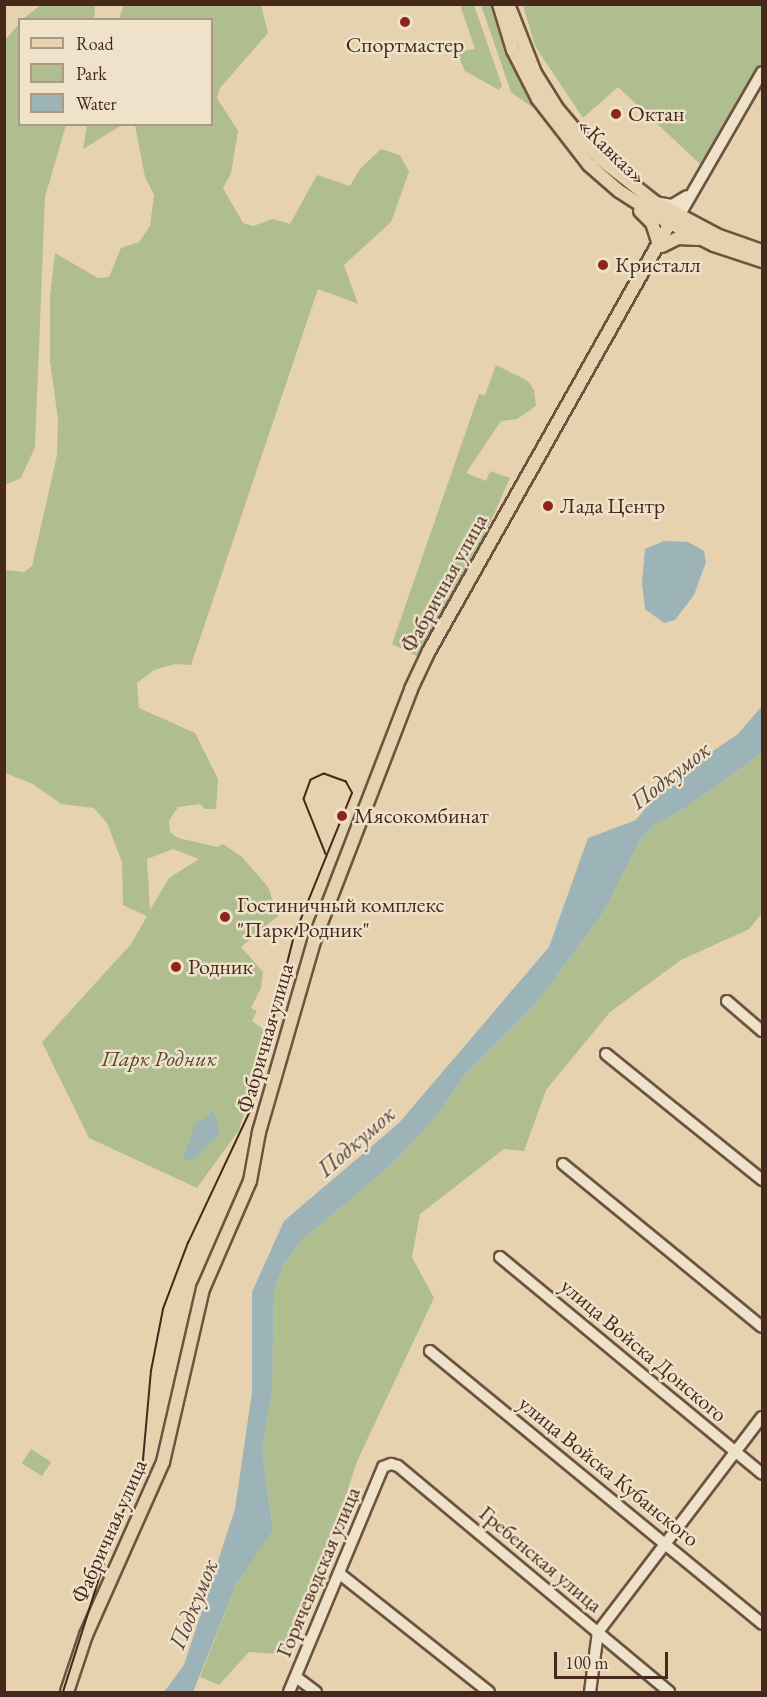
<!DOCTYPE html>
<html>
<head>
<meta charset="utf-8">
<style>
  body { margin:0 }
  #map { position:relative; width:767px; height:1697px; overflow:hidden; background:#e6d2af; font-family:"EB Garamond",serif }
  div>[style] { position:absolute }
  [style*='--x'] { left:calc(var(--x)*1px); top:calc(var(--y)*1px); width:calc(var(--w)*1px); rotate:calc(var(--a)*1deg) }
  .green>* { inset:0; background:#b0bd8f; transform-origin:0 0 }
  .water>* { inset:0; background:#9cb4b7 }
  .roads { filter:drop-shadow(2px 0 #6e5340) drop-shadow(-2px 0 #6e5340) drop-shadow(0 2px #6e5340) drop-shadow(0 -2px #6e5340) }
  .minor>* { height:10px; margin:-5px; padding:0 5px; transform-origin:5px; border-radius:5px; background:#efe2cb }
  .major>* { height:12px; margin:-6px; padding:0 6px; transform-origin:6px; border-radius:6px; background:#e6d2af }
  .tram>* { height:1.5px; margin:-0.75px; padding:0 0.75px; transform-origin:0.75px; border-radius:0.75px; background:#46291b }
  .dots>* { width:16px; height:16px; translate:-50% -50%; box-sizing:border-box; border:3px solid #efe2cb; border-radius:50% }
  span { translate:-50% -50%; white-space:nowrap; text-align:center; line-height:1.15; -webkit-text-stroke:5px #efe2cb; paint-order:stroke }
  .poi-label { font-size:22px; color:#46291b }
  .left { translate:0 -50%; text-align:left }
  .street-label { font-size:22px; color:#46291b }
  .park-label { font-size:22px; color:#5b4732; font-style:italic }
  .water-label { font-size:24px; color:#57453a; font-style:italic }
  .frame { position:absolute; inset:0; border:6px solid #46291b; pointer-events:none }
  .legend { position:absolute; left:18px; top:18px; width:195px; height:108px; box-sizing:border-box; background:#efe2cb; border:2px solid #ab9885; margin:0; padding:8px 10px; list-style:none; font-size:18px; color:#46291b }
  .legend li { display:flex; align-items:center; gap:12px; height:30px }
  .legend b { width:30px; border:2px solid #ab9885 }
  .scale { position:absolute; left:554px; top:1652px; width:114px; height:27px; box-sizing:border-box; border:3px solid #46291b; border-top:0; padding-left:8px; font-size:18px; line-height:21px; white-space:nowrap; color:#46291b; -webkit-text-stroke:4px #efe2cb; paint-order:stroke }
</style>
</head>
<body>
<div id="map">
  <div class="green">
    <div style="clip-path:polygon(42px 4px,95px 5px,94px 19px,23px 19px)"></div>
    <div style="clip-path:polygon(evenodd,124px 5px,261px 5px,268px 33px,220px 88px,217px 98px,238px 131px,231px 173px,223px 188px,243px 223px,253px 226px,273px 219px,290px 224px,317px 175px,350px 186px,360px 169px,381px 149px,400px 155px,409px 172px,391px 222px,344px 265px,358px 304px,318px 289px,191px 665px,175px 664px,154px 670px,137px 683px,139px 708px,195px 733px,218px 779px,216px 809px,205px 809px,200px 804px,178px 807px,169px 821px,170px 832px,178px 838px,218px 847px,223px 844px,242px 857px,268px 887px,278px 916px,241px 947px,263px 972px,261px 988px,251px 1008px,257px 1011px,252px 1021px,268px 1033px,239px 1130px,197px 1188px,89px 1138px,42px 1042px,131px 944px,147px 916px,123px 905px,122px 862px,107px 823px,94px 808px,61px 804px,33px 784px,5px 773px,4px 570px,24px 572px,32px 566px,57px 455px,58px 419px,50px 361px,50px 296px,55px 253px,98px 278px,109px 277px,121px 248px,139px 242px,150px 226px,154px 195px,145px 177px,135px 125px,212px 124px,212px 20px,119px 19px,124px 5px,173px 849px,199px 859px,169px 878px,150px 910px,147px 859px,173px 849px)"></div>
    <div style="clip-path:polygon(460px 5px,474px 5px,502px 86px,499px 90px,465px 71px,457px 52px,475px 49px)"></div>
    <div style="clip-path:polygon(481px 5px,493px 5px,503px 39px,533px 108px,511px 92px)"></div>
    <div style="clip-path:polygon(523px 5px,762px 5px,762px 63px,702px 166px,618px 87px,583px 118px,535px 46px)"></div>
    <div style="clip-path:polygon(19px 24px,20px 124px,66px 125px,45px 197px,35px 447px,21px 478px,5px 485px,4px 41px)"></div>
    <div style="clip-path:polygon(87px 125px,87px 124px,122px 125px,83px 149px)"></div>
    <div style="clip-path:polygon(496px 365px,528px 381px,534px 390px,536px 406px,517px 419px,501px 421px,466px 473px,486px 481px,490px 471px,510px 478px,478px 550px,419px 657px,392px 644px,479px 394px,485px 395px)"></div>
    <div style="clip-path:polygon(762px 753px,762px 913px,749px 929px,681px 960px,610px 1012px,546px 1090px,524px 1151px,504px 1149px,420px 1214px,412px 1257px,434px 1298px,358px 1459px,292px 1655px,249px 1652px,219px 1685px,200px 1677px,236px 1585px,273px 1529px,262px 1448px,272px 1393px,274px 1289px,284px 1265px,299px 1243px,391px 1165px,430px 1124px,464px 1076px,535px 1005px,603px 913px,640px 840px,654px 825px,684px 809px)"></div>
    <div style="left:31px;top:1449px;width:24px;height:17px;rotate:33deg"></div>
  </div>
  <div class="water">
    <div style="clip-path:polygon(664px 541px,688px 542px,704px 551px,706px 562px,694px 595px,675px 620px,664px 623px,645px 609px,642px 583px,645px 549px)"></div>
    <div style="clip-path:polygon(762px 706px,762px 753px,684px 809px,654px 825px,640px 840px,603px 913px,535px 1005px,464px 1076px,430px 1124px,391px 1165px,299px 1243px,284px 1265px,274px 1289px,272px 1393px,262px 1448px,273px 1530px,236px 1585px,193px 1692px,164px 1692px,184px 1665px,235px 1509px,252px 1392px,252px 1292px,284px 1221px,399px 1123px,549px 947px,588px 838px,636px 820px,667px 782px,738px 734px)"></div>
    <div style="clip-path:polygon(213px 1108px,220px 1133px,192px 1160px,183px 1159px,196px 1122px,209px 1116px)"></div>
  </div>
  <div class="roads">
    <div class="minor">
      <div style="--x:660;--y:203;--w:12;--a:9"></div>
      <div style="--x:672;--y:205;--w:17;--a:-31"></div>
      <div style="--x:679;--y:216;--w:166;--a:-60"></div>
      <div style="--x:727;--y:1001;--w:46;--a:40.6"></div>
      <div style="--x:606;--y:1054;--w:201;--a:38.9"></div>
      <div style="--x:563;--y:1164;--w:257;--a:39.3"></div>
      <div style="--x:500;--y:1257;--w:340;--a:39.6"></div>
      <div style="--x:430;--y:1351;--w:430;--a:39.4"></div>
      <div style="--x:340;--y:1574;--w:190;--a:38.4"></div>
      <div style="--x:296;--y:1677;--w:25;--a:37"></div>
      <div style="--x:289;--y:1692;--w:244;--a:-67.3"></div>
      <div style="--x:383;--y:1467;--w:9;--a:-21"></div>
      <div style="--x:391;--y:1464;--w:7;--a:16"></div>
      <div style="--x:398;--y:1466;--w:353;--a:39.8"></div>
      <div style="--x:590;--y:1692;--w:61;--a:-82.4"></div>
      <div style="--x:598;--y:1632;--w:270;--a:-52.7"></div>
    </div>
    <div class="major">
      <div style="--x:499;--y:4;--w:48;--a:73.1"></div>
      <div style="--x:513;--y:50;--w:55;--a:63"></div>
      <div style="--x:538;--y:99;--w:83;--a:52.3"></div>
      <div style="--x:589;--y:165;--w:40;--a:41"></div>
      <div style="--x:619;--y:191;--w:54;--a:32.8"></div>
      <div style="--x:664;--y:220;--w:56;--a:26.6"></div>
      <div style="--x:714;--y:245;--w:51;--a:18.4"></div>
      <div style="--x:508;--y:4;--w:74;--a:68.6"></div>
      <div style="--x:535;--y:73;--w:40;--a:58"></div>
      <div style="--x:556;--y:107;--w:67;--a:49.9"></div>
      <div style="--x:599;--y:158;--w:71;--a:38.2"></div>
      <div style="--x:655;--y:202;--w:72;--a:28"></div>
      <div style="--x:719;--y:236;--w:46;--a:19.2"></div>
      <div style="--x:640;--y:211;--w:17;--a:45"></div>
      <div style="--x:652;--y:223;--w:22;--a:72"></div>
      <div style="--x:662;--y:246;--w:18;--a:-27"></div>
      <div style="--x:678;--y:238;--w:20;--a:3"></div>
      <div style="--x:67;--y:1692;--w:60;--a:-71.6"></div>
      <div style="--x:86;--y:1635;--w:189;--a:-66"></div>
      <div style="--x:163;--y:1462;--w:178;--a:-77"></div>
      <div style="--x:203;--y:1289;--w:118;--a:-66.5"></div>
      <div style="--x:250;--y:1181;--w:50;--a:-79.6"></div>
      <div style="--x:259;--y:1132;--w:199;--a:-73.9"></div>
      <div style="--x:314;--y:941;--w:270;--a:-68.9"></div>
      <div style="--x:411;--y:689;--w:42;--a:-64.7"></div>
      <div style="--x:429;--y:651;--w:501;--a:-60.62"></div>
    </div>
  </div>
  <div class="tram">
    <div style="--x:63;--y:1692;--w:149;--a:-72.4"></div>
    <div style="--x:108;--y:1550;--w:97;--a:-68.7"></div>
    <div style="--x:143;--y:1460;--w:89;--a:-84.9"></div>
    <div style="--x:151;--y:1371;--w:63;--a:-79"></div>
    <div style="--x:163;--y:1309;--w:71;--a:-69.3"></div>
    <div style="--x:188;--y:1243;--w:146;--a:-64.8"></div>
    <div style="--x:250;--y:1111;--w:180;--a:-75.9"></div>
    <div style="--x:294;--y:936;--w:154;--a:-67.9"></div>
    <div style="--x:352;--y:793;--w:13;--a:-119"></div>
    <div style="--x:346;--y:782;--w:23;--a:-160"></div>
    <div style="--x:324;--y:774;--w:14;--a:155"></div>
    <div style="--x:311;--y:780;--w:20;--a:110"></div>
    <div style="--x:304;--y:799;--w:59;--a:68.2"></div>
  </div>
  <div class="dots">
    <div style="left:405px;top:22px;background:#8f2418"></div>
    <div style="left:616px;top:114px;background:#8f2418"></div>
    <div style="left:603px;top:265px;background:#8f2418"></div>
    <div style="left:548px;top:506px;background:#8f2418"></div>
    <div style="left:342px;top:816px;background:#8f2418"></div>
    <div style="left:225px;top:917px;background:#8f2418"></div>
    <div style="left:176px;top:967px;background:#8f2418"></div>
  </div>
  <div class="poi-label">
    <span style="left:405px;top:45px">Спортмастер</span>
    <span class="left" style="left:628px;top:114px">Октан</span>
    <span class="left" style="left:615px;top:265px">Кристалл</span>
    <span class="left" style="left:560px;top:506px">Лада Центр</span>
    <span class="left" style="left:354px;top:816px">Мясокомбинат</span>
    <span class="left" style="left:237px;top:917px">Гостиничный комплекс<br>"Парк Родник"</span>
    <span class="left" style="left:188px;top:967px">Родник</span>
  </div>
  <div class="street-label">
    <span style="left:612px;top:151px;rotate:44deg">«Кавказ»</span>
    <span style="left:444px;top:583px;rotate:-61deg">Фабричная улица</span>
    <span style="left:265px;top:1038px;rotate:-74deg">Фабричная улица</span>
    <span style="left:644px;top:1350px;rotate:40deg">улица Войска Донского</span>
    <span style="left:609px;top:1471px;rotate:39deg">улица Войска Кубанского</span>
    <span style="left:109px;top:1531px;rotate:-66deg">Фабричная улица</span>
    <span style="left:541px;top:1559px;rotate:40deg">Гребенская улица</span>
    <span style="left:318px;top:1572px;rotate:-67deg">Горячеводская улица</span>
  </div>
  <div class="park-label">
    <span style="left:159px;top:1059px">Парк Родник</span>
  </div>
  <div class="water-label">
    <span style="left:670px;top:775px;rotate:-38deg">Подкумок</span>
    <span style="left:356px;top:1141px;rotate:-41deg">Подкумок</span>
    <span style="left:193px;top:1604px;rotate:-68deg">Подкумок</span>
  </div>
  <div class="frame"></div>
  <ul class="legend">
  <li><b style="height:8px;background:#e6d2af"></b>Road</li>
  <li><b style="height:16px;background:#b0bd8f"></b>Park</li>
  <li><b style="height:16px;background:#9cb4b7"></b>Water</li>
  </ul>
  <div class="scale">100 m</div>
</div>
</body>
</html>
